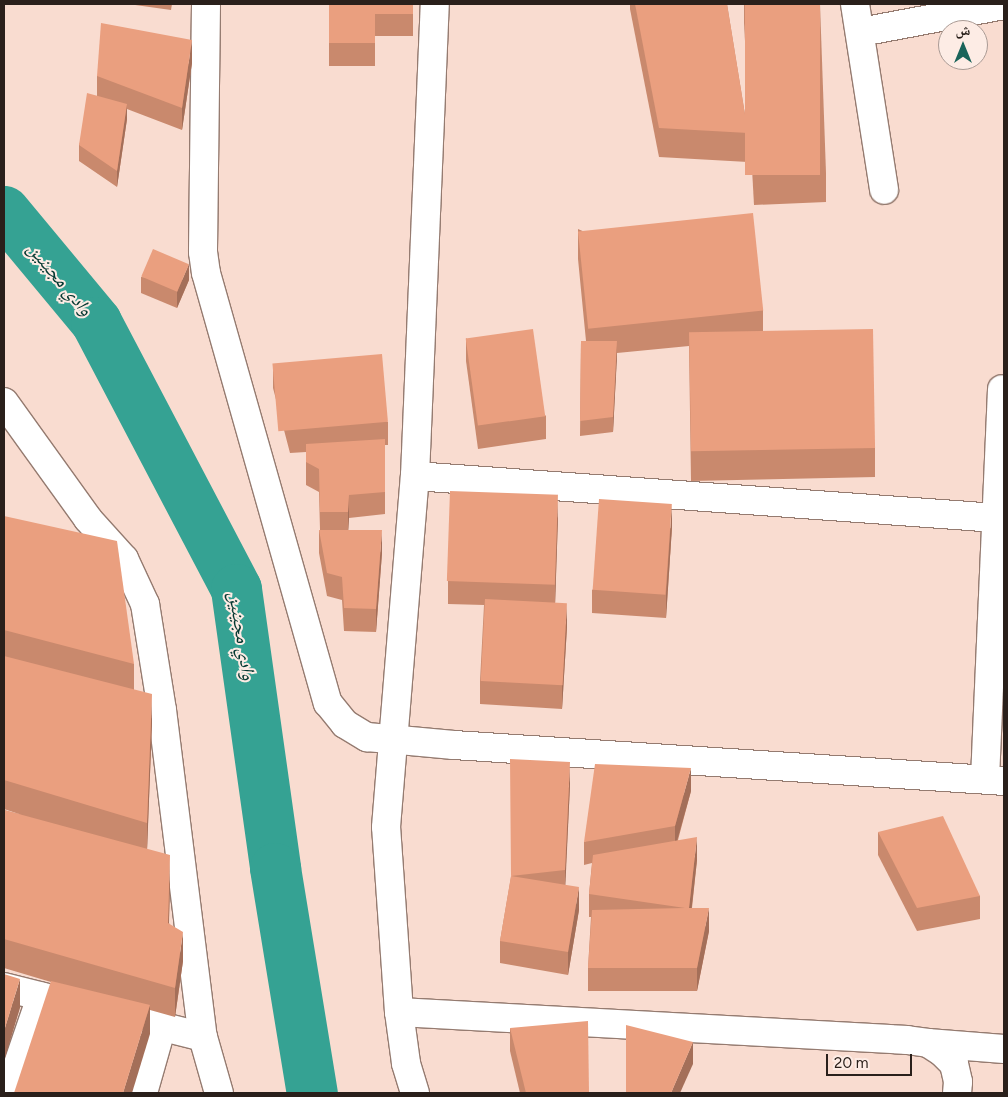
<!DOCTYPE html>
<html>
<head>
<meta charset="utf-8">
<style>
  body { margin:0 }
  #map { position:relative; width:1008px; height:1097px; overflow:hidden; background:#f9dcd0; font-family:Figtree,"Noto Naskh Arabic",sans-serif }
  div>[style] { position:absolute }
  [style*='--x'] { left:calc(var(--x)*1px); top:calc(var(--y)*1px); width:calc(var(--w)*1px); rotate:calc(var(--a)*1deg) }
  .river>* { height:51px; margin:-25.5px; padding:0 25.5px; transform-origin:25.5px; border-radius:25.5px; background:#35a293 }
  .roads { filter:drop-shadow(1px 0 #957b70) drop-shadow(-1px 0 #957b70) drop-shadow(0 1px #957b70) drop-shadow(0 -1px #957b70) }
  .minor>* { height:28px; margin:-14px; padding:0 14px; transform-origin:14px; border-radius:14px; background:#fff }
  .tertiary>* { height:28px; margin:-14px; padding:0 14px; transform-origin:14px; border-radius:14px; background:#fff }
  .wall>* { inset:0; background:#c9896d }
  .shaded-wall>* { inset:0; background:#a46f59 }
  .building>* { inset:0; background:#ea9f7f; transform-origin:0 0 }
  span { translate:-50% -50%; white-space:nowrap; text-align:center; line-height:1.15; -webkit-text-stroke:4px #fdece5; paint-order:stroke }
  .water-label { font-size:19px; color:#043831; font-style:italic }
  .frame { position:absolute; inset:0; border:5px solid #2a201b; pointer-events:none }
  .north { position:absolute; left:938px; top:20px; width:50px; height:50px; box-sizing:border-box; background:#fdece5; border:1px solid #a99a94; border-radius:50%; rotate:0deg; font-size:14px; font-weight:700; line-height:20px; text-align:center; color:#2a201b }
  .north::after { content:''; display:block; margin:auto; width:18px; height:22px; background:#1a645a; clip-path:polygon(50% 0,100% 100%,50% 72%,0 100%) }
  .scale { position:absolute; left:826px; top:1054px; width:86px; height:22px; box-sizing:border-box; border:2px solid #2a201b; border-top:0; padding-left:6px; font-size:15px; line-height:18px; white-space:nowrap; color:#2a201b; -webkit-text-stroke:4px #fdece5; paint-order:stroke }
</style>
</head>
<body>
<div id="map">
  <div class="river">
    <div style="--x:4;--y:211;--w:144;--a:50.3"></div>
    <div style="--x:96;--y:322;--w:301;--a:62.3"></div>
    <div style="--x:236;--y:589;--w:282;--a:82"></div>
    <div style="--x:275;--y:868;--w:228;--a:80.7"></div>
  </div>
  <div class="roads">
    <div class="minor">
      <div style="--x:206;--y:4;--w:248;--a:90.7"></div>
      <div style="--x:203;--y:252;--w:21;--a:82"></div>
      <div style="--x:206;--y:273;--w:447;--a:74.2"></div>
      <div style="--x:328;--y:703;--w:27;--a:51"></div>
      <div style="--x:345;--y:724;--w:26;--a:31"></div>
      <div style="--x:367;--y:737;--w:87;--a:5.3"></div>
      <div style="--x:454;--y:745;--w:551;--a:3.74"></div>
      <div style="--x:855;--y:4;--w:188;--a:81.1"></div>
      <div style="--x:861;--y:32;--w:146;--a:-10.7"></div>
      <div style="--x:415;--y:476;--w:583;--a:4.13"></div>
      <div style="--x:985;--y:779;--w:390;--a:-87.5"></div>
      <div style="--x:4;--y:987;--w:205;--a:14.1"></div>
      <div style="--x:399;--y:1012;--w:509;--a:3.15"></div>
      <div style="--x:907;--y:1040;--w:21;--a:8"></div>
      <div style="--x:928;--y:1043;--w:17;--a:33"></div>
      <div style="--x:942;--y:1052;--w:17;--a:45"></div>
      <div style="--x:954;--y:1064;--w:18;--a:77"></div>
      <div style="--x:958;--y:1082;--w:11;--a:95"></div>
      <div style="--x:928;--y:1043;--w:76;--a:4.5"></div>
      <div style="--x:8;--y:1093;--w:102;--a:-71"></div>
      <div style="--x:143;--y:1093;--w:70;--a:-74.2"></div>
      <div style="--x:415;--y:1093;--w:31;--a:-107"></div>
      <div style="--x:406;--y:1063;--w:51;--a:-97.8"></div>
      <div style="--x:399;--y:1012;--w:185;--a:-94"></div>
      <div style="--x:386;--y:827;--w:352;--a:-85.3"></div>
      <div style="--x:415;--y:476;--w:472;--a:-87.6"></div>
    </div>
    <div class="tertiary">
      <div style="--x:4;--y:402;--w:144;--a:54.3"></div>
      <div style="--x:88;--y:519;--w:54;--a:48"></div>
      <div style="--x:124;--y:559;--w:50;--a:65"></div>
      <div style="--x:145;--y:604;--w:107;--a:80.9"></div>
      <div style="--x:162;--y:710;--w:330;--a:82.9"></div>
      <div style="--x:203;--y:1037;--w:58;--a:74.1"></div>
    </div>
  </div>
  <div class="wall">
    <div style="clip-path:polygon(128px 4px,172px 4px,171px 10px)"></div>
    <div style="clip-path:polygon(329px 4px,413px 4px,413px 36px,375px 36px,375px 66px,329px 66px)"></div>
    <div style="clip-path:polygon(630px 4px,727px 4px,748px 133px,748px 162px,659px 157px,630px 9px)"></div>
    <div style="clip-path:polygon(744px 4px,820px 4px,826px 173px,826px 202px,754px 205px,744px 23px)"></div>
    <div style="clip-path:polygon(192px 63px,182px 130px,127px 109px,127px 119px,117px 187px,79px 161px,79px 145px,97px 96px,97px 76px)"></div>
    <div style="clip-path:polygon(578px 229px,763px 310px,763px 331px,875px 448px,875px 477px,691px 481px,689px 346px,617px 353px,613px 432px,580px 436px,581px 341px,586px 341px,578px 259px)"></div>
    <div style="clip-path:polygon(141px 277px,189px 280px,177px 308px,141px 293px)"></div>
    <div style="clip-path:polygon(466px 338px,546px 416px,546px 439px,478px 449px,466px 361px)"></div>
    <div style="clip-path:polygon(273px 365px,388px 422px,388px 445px,385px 445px,385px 514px,349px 518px,348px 530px,382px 553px,376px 632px,344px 631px,342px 600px,327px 596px,319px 553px,319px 530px,320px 530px,319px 492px,306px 485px,306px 452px,290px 453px,273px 388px)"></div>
    <div style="clip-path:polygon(4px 516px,134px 664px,134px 690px,152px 723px,147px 849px,170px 884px,169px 923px,183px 961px,175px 1017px,150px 1010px,150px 1034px,51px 982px,4px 968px,4px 810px,22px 815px,4px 809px)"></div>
    <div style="clip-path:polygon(558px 517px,555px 603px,567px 627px,562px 709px,480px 704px,480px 681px,484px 605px,448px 604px,448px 581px)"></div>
    <div style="clip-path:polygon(672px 527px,666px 618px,592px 613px,592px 590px)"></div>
    <div style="clip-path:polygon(570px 785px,565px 885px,579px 910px,568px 975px,500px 963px,500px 941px,511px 877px)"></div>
    <div style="clip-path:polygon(691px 791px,678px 840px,697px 860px,692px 908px,709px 931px,697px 991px,588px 991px,588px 968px,591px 917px,589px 917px,589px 894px,592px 863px,584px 865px,584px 842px)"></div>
    <div style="clip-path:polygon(878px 832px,980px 896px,980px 919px,917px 931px,878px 855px)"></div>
    <div style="clip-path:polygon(510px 1028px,589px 1093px,520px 1093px,510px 1051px)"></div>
  </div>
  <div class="shaded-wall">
    <div style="clip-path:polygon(192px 40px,192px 63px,182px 130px,182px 108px)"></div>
    <div style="clip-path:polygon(127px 104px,127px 119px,117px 187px,117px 171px)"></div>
    <div style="clip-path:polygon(189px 264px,189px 280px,177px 308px,177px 292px)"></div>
    <div style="clip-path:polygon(617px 341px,617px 357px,613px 432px,613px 417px)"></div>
    <div style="clip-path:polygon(558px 494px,558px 517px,555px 607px,555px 585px)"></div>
    <div style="clip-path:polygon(349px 495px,349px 518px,348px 535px,348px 512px)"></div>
    <div style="clip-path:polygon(672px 504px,672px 527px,666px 618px,666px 595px)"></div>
    <div style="clip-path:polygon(382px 530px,382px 553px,376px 632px,376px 609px)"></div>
    <div style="clip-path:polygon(567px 604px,567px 627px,562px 709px,562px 686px)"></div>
    <div style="clip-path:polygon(152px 694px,152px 723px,147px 852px,147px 823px)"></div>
    <div style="clip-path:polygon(570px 762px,570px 785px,565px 893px,565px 870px)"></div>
    <div style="clip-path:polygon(691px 768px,691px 791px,675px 848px,675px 826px)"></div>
    <div style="clip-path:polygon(697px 837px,697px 860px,689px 931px,689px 908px)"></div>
    <div style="clip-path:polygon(170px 855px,170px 884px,168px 952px,168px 923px)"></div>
    <div style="clip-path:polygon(579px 887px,579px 910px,568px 975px,568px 952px)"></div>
    <div style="clip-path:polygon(709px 908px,709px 931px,697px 991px,697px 968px)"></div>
    <div style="clip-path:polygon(183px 932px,183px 961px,175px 1017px,175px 988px)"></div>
    <div style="clip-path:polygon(20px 979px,20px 1008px,4px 1061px,4px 1031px)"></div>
    <div style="clip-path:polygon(150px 1005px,150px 1034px,132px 1093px,123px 1093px)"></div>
    <div style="clip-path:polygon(693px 1042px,693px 1064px,680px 1093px,671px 1093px)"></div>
  </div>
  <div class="building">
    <div style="clip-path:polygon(329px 4px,413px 4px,413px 14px,375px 14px,375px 43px,329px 43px)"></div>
    <div style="clip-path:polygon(635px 4px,727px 4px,748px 133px,659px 128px)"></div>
    <div style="left:745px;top:4px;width:75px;height:171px"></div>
    <div style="clip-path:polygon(101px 23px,192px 40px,182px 108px,97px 76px)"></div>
    <div style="clip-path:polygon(87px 93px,127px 104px,117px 171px,79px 145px)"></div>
    <div style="left:753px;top:213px;width:98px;height:176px;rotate:84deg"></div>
    <div style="left:153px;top:249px;width:39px;height:30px;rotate:23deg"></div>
    <div style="left:533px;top:329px;width:88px;height:68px;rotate:82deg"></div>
    <div style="left:873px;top:329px;width:119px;height:184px;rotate:89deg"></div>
    <div style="clip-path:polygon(581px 341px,617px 341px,613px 417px,580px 421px)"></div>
    <div style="left:382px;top:354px;width:68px;height:110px;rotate:85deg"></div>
    <div style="clip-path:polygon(385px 439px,385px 492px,349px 495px,348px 512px,320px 512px,319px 469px,306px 462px,306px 444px)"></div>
    <div style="left:450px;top:491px;width:108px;height:90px;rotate:2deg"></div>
    <div style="left:599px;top:499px;width:73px;height:91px;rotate:4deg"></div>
    <div style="clip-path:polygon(4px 516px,117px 541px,134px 664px,4px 630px)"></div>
    <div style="clip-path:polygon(319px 530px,382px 530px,376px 609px,344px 608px,342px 577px,327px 573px)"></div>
    <div style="left:485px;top:599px;width:82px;height:82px;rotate:3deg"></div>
    <div style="clip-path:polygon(4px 656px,152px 694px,147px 823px,4px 780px)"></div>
    <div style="clip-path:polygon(510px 759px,570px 762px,565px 870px,511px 876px,579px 887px,568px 952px,500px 941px,511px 876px)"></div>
    <div style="clip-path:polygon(595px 764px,691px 768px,675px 826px,584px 842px)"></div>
    <div style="clip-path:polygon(4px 810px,170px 855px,168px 923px,183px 932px,175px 988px,4px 939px)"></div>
    <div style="clip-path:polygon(943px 816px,980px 896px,917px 908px,878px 832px)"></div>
    <div style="clip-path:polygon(697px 837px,689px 908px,709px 908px,697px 968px,588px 968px,592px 910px,685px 908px,589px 894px,593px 855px)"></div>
    <div style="clip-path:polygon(4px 974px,20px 979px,4px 1031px)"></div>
    <div style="clip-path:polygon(51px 981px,150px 1005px,123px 1093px,14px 1093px)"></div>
    <div style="clip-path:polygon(588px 1021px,589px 1093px,526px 1093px,510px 1028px)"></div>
    <div style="clip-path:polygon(626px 1025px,693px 1042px,671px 1093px,626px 1093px)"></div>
  </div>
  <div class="water-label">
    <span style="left:60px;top:279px;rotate:50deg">وادي مجينين</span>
    <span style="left:242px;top:636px;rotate:81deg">وادي مجينين</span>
  </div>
  <div class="frame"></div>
  <div class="north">ش</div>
  <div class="scale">20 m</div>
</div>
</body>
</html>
